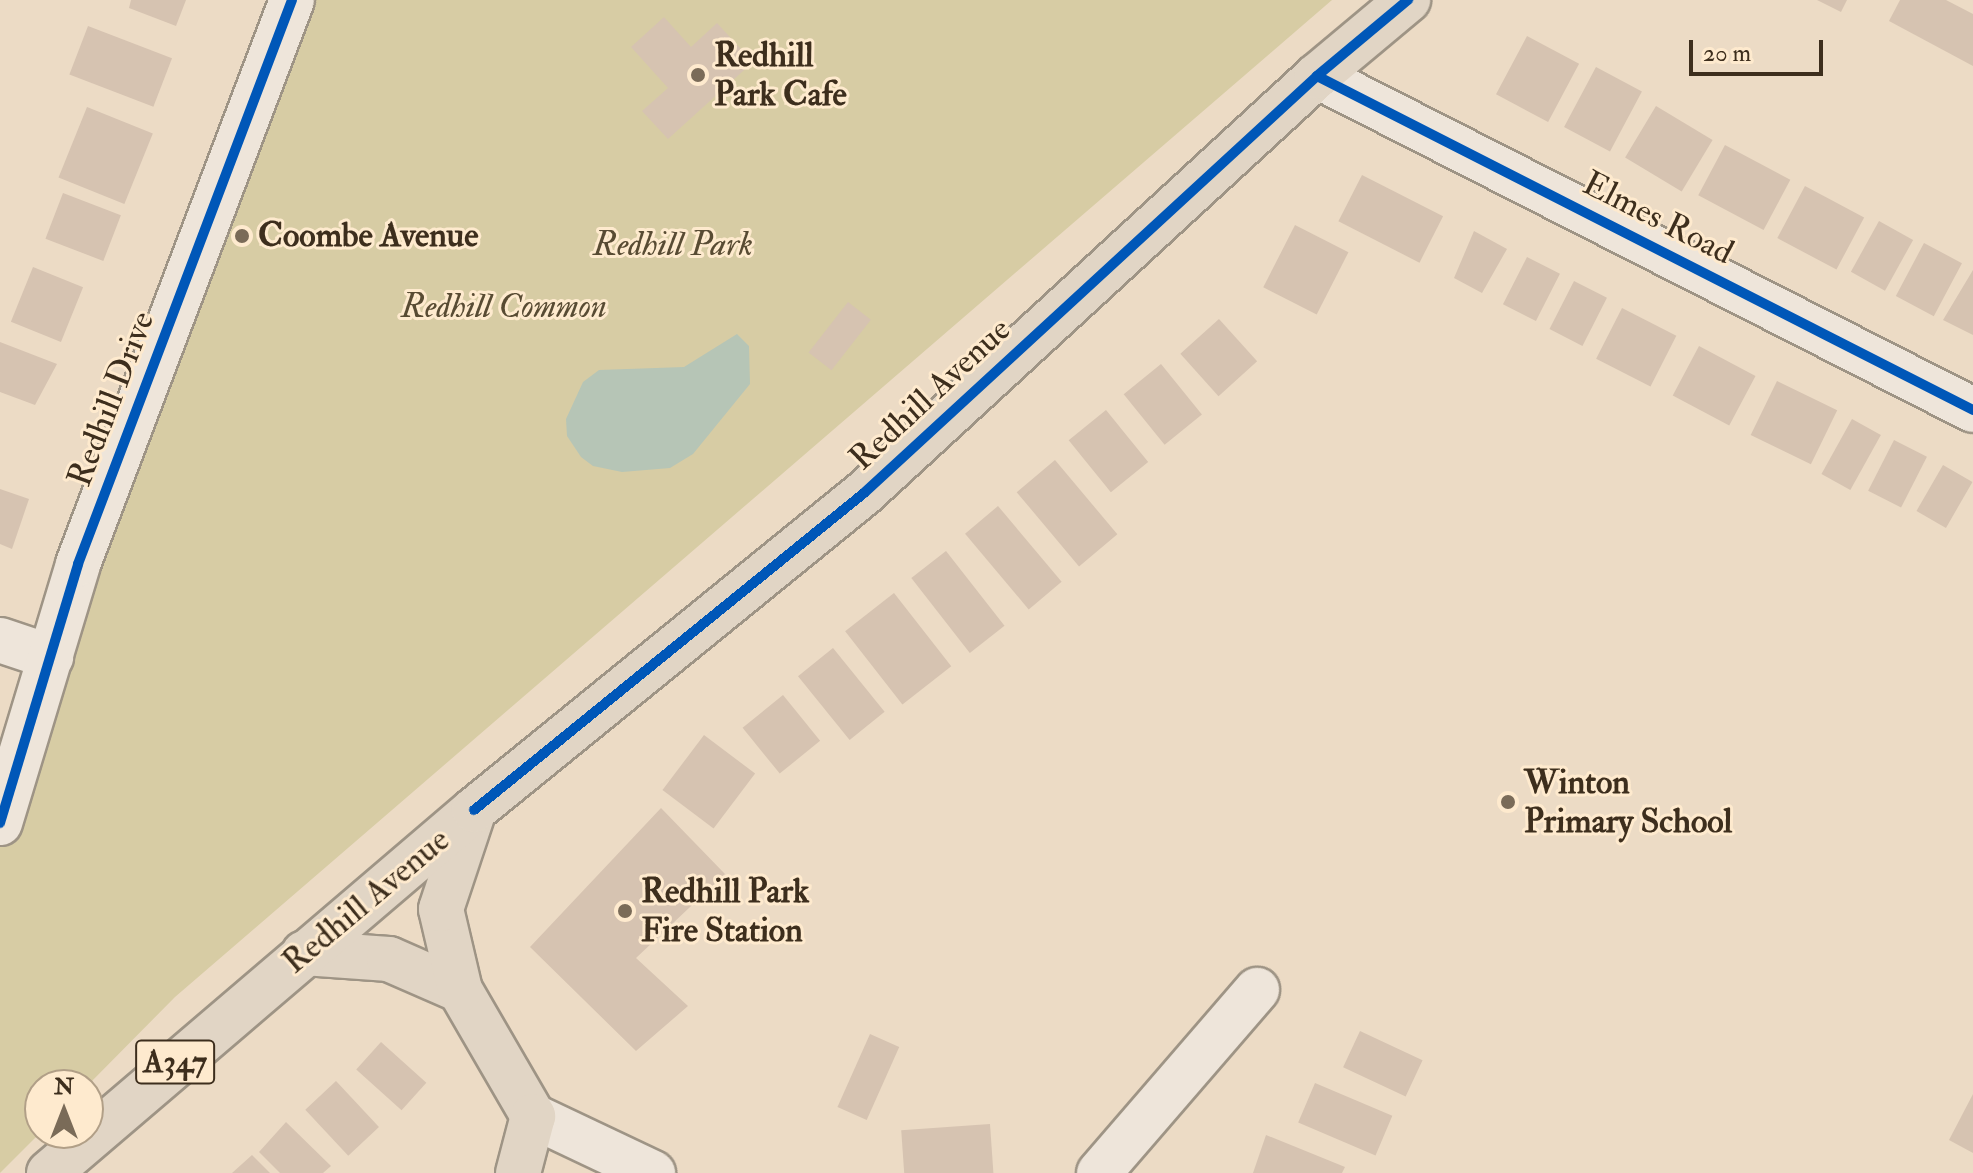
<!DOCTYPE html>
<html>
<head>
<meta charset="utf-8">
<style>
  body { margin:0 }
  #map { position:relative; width:1973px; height:1173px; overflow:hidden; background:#ecdbc5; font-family:"IM FELL Double Pica",serif }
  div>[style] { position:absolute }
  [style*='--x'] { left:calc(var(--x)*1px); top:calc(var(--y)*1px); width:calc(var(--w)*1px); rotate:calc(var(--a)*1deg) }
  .green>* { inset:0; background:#d7cca4 }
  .water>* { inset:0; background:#b6c5b6 }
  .building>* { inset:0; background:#d6c3b1; transform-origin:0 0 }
  .roads { filter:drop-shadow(2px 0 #9e9485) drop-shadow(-2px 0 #9e9485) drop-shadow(0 2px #9e9485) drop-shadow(0 -2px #9e9485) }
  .minor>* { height:44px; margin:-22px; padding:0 22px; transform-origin:22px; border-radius:22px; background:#eee5da }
  .major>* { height:44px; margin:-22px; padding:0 22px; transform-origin:22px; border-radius:22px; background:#e1d5c5 }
  .cycleway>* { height:10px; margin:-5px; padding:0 5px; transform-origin:5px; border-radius:5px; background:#0057b8 }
  .dots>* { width:22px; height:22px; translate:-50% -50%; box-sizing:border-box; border:4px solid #feeace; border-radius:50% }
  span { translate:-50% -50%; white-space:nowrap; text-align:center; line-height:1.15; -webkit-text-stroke:6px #feeace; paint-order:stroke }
  .shield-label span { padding:2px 6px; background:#feeace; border:2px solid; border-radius:6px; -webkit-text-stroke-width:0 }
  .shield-label { font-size:32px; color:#3d2e1d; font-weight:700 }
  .poi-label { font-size:34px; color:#3d2e1d; font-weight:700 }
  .left { translate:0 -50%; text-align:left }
  .street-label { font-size:34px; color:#3d2e1d }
  .park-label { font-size:34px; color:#584b33; font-style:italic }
  .north { position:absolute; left:24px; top:1069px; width:80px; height:80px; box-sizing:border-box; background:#feeace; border:2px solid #b19f87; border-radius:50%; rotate:0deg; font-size:22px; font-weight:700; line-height:32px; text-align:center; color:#3d2e1d }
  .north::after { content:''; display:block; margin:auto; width:28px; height:36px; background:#7a6b58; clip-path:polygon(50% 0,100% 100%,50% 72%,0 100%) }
  .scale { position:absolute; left:1689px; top:40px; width:134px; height:36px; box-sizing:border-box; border:4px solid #3d2e1d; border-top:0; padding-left:10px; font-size:24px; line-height:28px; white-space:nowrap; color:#3d2e1d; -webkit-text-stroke:6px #feeace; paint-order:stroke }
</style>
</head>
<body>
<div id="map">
  <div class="green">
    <div style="clip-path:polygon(292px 0,1332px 0,175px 997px,88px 1085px,40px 1085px,40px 1133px,0 1173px,0 823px)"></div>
  </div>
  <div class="water">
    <div style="clip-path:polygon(737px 334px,749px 346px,750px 384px,693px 454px,670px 468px,622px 472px,593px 466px,581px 457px,567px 436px,566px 419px,583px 382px,599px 370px,684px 367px)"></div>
  </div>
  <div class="building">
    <div style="clip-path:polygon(131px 0,186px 0,176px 26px,129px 8px)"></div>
    <div style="clip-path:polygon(1817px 0,1847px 0,1841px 12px)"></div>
    <div style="clip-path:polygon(1900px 0,1946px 0,1973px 14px,1973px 66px,1889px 21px)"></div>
    <div style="clip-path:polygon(664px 17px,691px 47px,717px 23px,753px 62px,668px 139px,642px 111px,668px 88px,631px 47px)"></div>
    <div style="left:88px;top:26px;width:90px;height:52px;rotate:21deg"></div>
    <div style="left:1527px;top:36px;width:59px;height:66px;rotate:28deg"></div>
    <div style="left:1596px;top:67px;width:52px;height:68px;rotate:28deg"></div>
    <div style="left:1656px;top:106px;width:66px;height:60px;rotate:31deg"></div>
    <div style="left:87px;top:107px;width:71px;height:76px;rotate:22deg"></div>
    <div style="left:1725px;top:145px;width:74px;height:57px;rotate:28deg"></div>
    <div style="left:1362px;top:175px;width:91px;height:52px;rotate:27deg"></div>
    <div style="left:1805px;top:186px;width:67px;height:59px;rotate:28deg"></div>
    <div style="left:63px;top:193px;width:62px;height:49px;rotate:21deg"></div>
    <div style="left:1879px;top:221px;width:39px;height:58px;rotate:29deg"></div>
    <div style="left:1295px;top:225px;width:60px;height:70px;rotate:27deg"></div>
    <div style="clip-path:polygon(1474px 231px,1507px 249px,1482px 293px,1454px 278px)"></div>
    <div style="left:1924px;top:243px;width:43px;height:60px;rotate:28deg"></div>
    <div style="left:1527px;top:257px;width:37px;height:53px;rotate:27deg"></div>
    <div style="left:33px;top:267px;width:54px;height:59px;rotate:22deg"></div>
    <div style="clip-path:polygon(1973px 270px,1973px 335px,1943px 320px)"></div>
    <div style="left:1574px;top:281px;width:37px;height:54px;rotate:27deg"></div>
    <div style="left:848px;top:302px;width:29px;height:64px;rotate:38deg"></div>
    <div style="left:1622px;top:308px;width:61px;height:57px;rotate:27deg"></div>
    <div style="left:1219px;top:319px;width:57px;height:52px;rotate:48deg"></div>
    <div style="clip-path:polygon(0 342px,57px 364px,35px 405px,0 392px)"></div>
    <div style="left:1699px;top:346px;width:64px;height:56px;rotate:28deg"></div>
    <div style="left:1161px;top:364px;width:65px;height:48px;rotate:51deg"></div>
    <div style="left:1777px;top:381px;width:67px;height:60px;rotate:26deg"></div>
    <div style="left:1106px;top:410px;width:67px;height:48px;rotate:51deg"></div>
    <div style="left:1852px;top:419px;width:33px;height:63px;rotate:29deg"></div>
    <div style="left:1894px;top:440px;width:37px;height:57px;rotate:27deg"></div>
    <div style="left:1055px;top:460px;width:97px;height:50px;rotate:50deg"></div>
    <div style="left:1943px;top:465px;width:34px;height:53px;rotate:30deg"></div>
    <div style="clip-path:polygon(0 489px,29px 499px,12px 549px,0 544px)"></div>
    <div style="left:998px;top:506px;width:99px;height:43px;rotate:50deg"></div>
    <div style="left:946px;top:551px;width:95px;height:44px;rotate:52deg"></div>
    <div style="left:894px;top:593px;width:93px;height:62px;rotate:52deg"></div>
    <div style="left:833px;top:648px;width:82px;height:45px;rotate:51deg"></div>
    <div style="left:783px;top:695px;width:59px;height:52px;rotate:51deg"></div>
    <div style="left:704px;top:735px;width:64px;height:69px;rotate:37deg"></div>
    <div style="clip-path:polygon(661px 808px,725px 874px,636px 958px,688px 1006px,636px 1051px,530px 947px)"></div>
    <div style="left:1360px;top:1031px;width:69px;height:40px;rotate:25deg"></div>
    <div style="left:870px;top:1034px;width:32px;height:80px;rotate:24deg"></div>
    <div style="left:381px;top:1042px;width:61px;height:37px;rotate:42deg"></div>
    <div style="left:336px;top:1081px;width:63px;height:42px;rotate:47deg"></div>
    <div style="left:1315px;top:1083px;width:84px;height:43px;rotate:23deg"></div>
    <div style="clip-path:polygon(1973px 1094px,1973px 1153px,1949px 1140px)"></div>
    <div style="clip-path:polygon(286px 1122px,331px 1166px,323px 1173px,280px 1173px,259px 1152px)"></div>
    <div style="left:990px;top:1124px;width:49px;height:89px;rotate:86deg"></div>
    <div style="clip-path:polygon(1266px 1135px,1345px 1167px,1342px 1173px,1253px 1173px)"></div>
    <div style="clip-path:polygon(252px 1155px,270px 1173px,232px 1173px)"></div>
  </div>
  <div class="roads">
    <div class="minor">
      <div style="--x:1317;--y:76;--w:736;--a:26.98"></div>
      <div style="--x:0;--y:640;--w:54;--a:18.4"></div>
      <div style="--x:0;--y:823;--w:270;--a:-73.2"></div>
      <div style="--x:78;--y:564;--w:603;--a:-69.22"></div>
      <div style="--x:533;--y:1116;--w:133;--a:25.4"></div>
      <div style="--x:1099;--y:1173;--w:242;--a:-49.2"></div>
    </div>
    <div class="major">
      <div style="--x:304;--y:953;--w:85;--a:4"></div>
      <div style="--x:389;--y:959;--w:77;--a:23.6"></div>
      <div style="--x:460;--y:990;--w:146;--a:59.9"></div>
      <div style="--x:533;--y:1116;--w:59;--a:104.7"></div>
      <div style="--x:460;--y:990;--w:83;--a:-103.2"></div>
      <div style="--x:441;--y:909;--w:104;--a:-71.6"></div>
      <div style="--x:49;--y:1173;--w:559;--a:-40.5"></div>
      <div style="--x:474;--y:810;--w:503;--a:-39.1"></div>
      <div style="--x:864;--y:493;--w:616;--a:-42.63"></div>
      <div style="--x:1317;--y:76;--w:119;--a:-39.9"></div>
    </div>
  </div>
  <div class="cycleway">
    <div style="--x:1317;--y:76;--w:736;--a:26.98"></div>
    <div style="--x:474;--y:810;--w:503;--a:-39.1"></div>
    <div style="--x:864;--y:493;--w:616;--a:-42.63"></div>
    <div style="--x:1317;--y:76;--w:119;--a:-39.9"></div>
    <div style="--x:0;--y:823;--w:270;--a:-73.2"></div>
    <div style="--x:78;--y:564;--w:603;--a:-69.22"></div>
  </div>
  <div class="dots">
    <div style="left:698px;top:75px;background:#7a6b58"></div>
    <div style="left:242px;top:236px;background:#7a6b58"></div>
    <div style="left:1508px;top:802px;background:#7a6b58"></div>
    <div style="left:625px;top:911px;background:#7a6b58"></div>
  </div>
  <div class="shield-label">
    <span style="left:175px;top:1062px">A347</span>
  </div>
  <div class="poi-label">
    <span class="left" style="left:714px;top:75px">Redhill<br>Park Cafe</span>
    <span class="left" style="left:258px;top:236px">Coombe Avenue</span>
    <span class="left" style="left:1524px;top:802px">Winton<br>Primary School</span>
    <span class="left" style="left:641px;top:911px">Redhill Park<br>Fire Station</span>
  </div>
  <div class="street-label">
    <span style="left:1658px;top:218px;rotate:27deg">Elmes Road</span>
    <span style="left:930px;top:394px;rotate:-43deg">Redhill Avenue</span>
    <span style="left:111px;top:399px;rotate:-69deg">Redhill Drive</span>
    <span style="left:366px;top:901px;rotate:-40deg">Redhill Avenue</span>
  </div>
  <div class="park-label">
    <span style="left:673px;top:245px">Redhill Park</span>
    <span style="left:504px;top:307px">Redhill Common</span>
  </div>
  <div class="north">N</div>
  <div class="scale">20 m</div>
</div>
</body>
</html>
